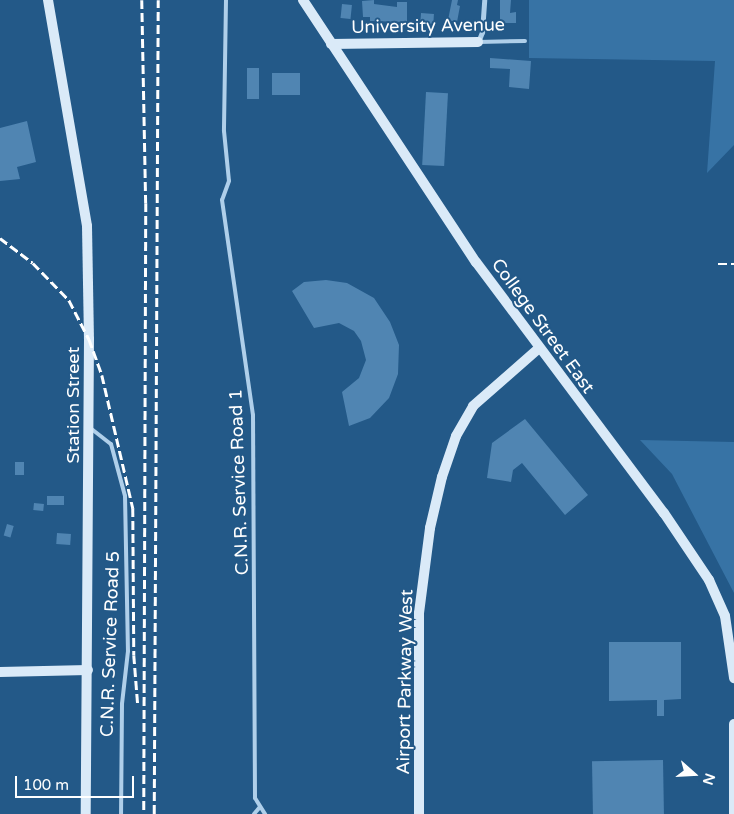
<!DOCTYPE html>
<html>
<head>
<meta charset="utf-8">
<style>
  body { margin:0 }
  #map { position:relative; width:734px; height:814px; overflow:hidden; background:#235988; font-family:"Varela Round",sans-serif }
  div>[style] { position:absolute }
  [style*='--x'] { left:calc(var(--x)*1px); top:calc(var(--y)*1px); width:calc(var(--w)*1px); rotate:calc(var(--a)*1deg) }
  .green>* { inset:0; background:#3773a5 }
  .building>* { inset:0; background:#5085b2; transform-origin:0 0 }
  .lane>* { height:4px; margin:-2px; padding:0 2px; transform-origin:2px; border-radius:2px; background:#afcfea }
  .street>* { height:5px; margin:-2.5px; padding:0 2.5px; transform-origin:2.5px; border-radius:2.5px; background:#afcfea }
  .secondary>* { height:10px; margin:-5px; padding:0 5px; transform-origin:5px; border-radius:5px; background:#daeaf8 }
  .rail>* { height:2.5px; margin-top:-1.25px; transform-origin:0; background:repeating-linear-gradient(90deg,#fff 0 9px,transparent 0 13px) }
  span { translate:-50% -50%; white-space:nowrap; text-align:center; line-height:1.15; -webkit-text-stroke:4px #235988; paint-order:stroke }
  .street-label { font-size:18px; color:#fff }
  .north { position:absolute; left:669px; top:749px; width:50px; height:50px; -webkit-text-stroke:4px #235988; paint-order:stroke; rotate:109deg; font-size:14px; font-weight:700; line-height:20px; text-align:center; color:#fff }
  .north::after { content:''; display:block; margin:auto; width:18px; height:22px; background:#fff; clip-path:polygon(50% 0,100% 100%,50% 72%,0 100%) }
  .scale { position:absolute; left:15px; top:776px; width:119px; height:22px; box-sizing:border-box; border:2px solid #fff; border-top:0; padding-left:6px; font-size:15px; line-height:18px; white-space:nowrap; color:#fff; -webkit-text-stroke:4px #235988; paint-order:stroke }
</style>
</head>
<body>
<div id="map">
  <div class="green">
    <div style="clip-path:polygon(529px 0,734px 0,734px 145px,707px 173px,715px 61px,529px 58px)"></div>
    <div style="clip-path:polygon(640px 440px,734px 442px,734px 593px,672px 474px)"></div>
  </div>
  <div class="building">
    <div style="clip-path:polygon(374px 0,374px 4px,397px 7px,397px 2px,407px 2px,407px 22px,370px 21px,370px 17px,363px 17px,362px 1px)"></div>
    <div style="clip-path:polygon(452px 0,458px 0,457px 5px,460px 6px,457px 22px,448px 20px)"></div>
    <div style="clip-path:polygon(500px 0,511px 0,510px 13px,516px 12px,516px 23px,500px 23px)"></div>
    <div style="left:342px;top:4px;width:10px;height:14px;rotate:6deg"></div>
    <div style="left:421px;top:13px;width:13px;height:12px;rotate:4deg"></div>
    <div style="clip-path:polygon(490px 58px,531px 61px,529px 89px,509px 87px,510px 69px,490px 68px)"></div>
    <div style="left:247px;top:68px;width:12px;height:31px"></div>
    <div style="left:272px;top:73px;width:28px;height:22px"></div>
    <div style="left:426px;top:92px;width:22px;height:73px;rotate:3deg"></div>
    <div style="clip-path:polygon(27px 121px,36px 162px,17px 167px,20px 179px,0 181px,0 128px)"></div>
    <div style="clip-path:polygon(326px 280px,347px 283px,374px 298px,390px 322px,399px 345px,398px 374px,389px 398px,370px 418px,349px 426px,342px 392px,359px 378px,366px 360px,361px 341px,354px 331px,339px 323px,314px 328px,292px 291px,304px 282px)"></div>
    <div style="clip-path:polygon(525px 419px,588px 495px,565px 515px,522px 463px,513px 470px,511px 482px,487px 478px,492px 443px)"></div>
    <div style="left:15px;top:462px;width:9px;height:13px"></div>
    <div style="left:47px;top:496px;width:17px;height:9px"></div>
    <div style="left:34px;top:503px;width:10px;height:7px;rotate:6deg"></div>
    <div style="left:7px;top:524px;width:7px;height:12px;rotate:16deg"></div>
    <div style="left:57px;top:533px;width:14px;height:11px;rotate:4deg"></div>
    <div style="clip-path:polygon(609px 642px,681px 642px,681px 699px,664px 700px,664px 716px,657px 716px,657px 700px,609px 701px)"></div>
    <div style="left:663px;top:760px;width:54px;height:71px;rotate:89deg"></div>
  </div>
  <div class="lane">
    <div style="--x:226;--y:0;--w:131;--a:90.9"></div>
    <div style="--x:224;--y:131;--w:50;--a:84.3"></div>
    <div style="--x:229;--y:181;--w:20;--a:110"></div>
    <div style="--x:222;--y:200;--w:217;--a:81.8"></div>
    <div style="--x:253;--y:415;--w:383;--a:89.7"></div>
    <div style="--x:255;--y:798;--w:19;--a:58"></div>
    <div style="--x:478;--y:42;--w:47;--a:-1.2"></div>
    <div style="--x:89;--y:427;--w:28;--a:38"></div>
    <div style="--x:111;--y:444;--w:54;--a:74.9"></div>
    <div style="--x:125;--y:496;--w:155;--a:88.9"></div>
    <div style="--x:128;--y:651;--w:53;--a:96.5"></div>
    <div style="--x:122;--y:704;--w:110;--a:90.5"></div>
    <div style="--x:254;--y:814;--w:8;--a:-50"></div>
  </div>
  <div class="street">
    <div style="--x:478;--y:42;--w:11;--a:-68"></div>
    <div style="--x:482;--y:32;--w:32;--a:-86"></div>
  </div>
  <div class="secondary">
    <div style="--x:48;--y:0;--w:229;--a:80.2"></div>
    <div style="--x:87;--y:226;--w:113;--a:89"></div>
    <div style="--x:89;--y:339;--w:475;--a:90.4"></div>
    <div style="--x:303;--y:0;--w:314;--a:56.6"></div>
    <div style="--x:476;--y:262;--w:314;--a:53.2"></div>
    <div style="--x:664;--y:513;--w:81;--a:56.1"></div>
    <div style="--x:709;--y:580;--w:39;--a:66"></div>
    <div style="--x:725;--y:616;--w:63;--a:81.7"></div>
    <div style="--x:331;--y:44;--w:147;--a:-0.8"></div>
    <div style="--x:0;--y:672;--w:88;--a:-1.3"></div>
    <div style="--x:419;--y:814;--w:201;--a:-90"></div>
    <div style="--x:419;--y:613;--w:86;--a:-82.6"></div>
    <div style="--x:430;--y:528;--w:52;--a:-76.8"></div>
    <div style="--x:442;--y:477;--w:43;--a:-71.1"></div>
    <div style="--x:456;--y:436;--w:34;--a:-60"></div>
    <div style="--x:473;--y:406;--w:86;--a:-41.2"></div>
    <div style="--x:734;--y:814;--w:90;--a:-90"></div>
  </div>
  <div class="rail">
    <div style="--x:142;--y:0;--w:203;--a:88.9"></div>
    <div style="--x:146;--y:203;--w:611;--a:90.19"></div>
    <div style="--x:0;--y:238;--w:41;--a:37.1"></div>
    <div style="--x:33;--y:263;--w:52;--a:45.8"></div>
    <div style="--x:69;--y:300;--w:44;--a:62.9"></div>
    <div style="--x:89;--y:339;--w:38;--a:70"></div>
    <div style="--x:102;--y:375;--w:137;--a:76.9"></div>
    <div style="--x:133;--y:508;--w:147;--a:89.6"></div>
    <div style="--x:134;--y:655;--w:51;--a:85.5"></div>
    <div style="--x:718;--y:264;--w:16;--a:0"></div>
    <div style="--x:154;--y:814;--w:814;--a:-89.72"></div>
  </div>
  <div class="street-label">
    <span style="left:428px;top:26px;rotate:-1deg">University Avenue</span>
    <span style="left:543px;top:326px;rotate:54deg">College Street East</span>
    <span style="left:73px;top:405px;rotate:-90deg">Station Street</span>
    <span style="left:239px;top:482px;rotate:-92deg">C.N.R. Service Road 1</span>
    <span style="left:110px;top:644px;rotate:-88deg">C.N.R. Service Road 5</span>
    <span style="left:405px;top:682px;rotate:-89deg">Airport Parkway West</span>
  </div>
  <div class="north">N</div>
  <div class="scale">100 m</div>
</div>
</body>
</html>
